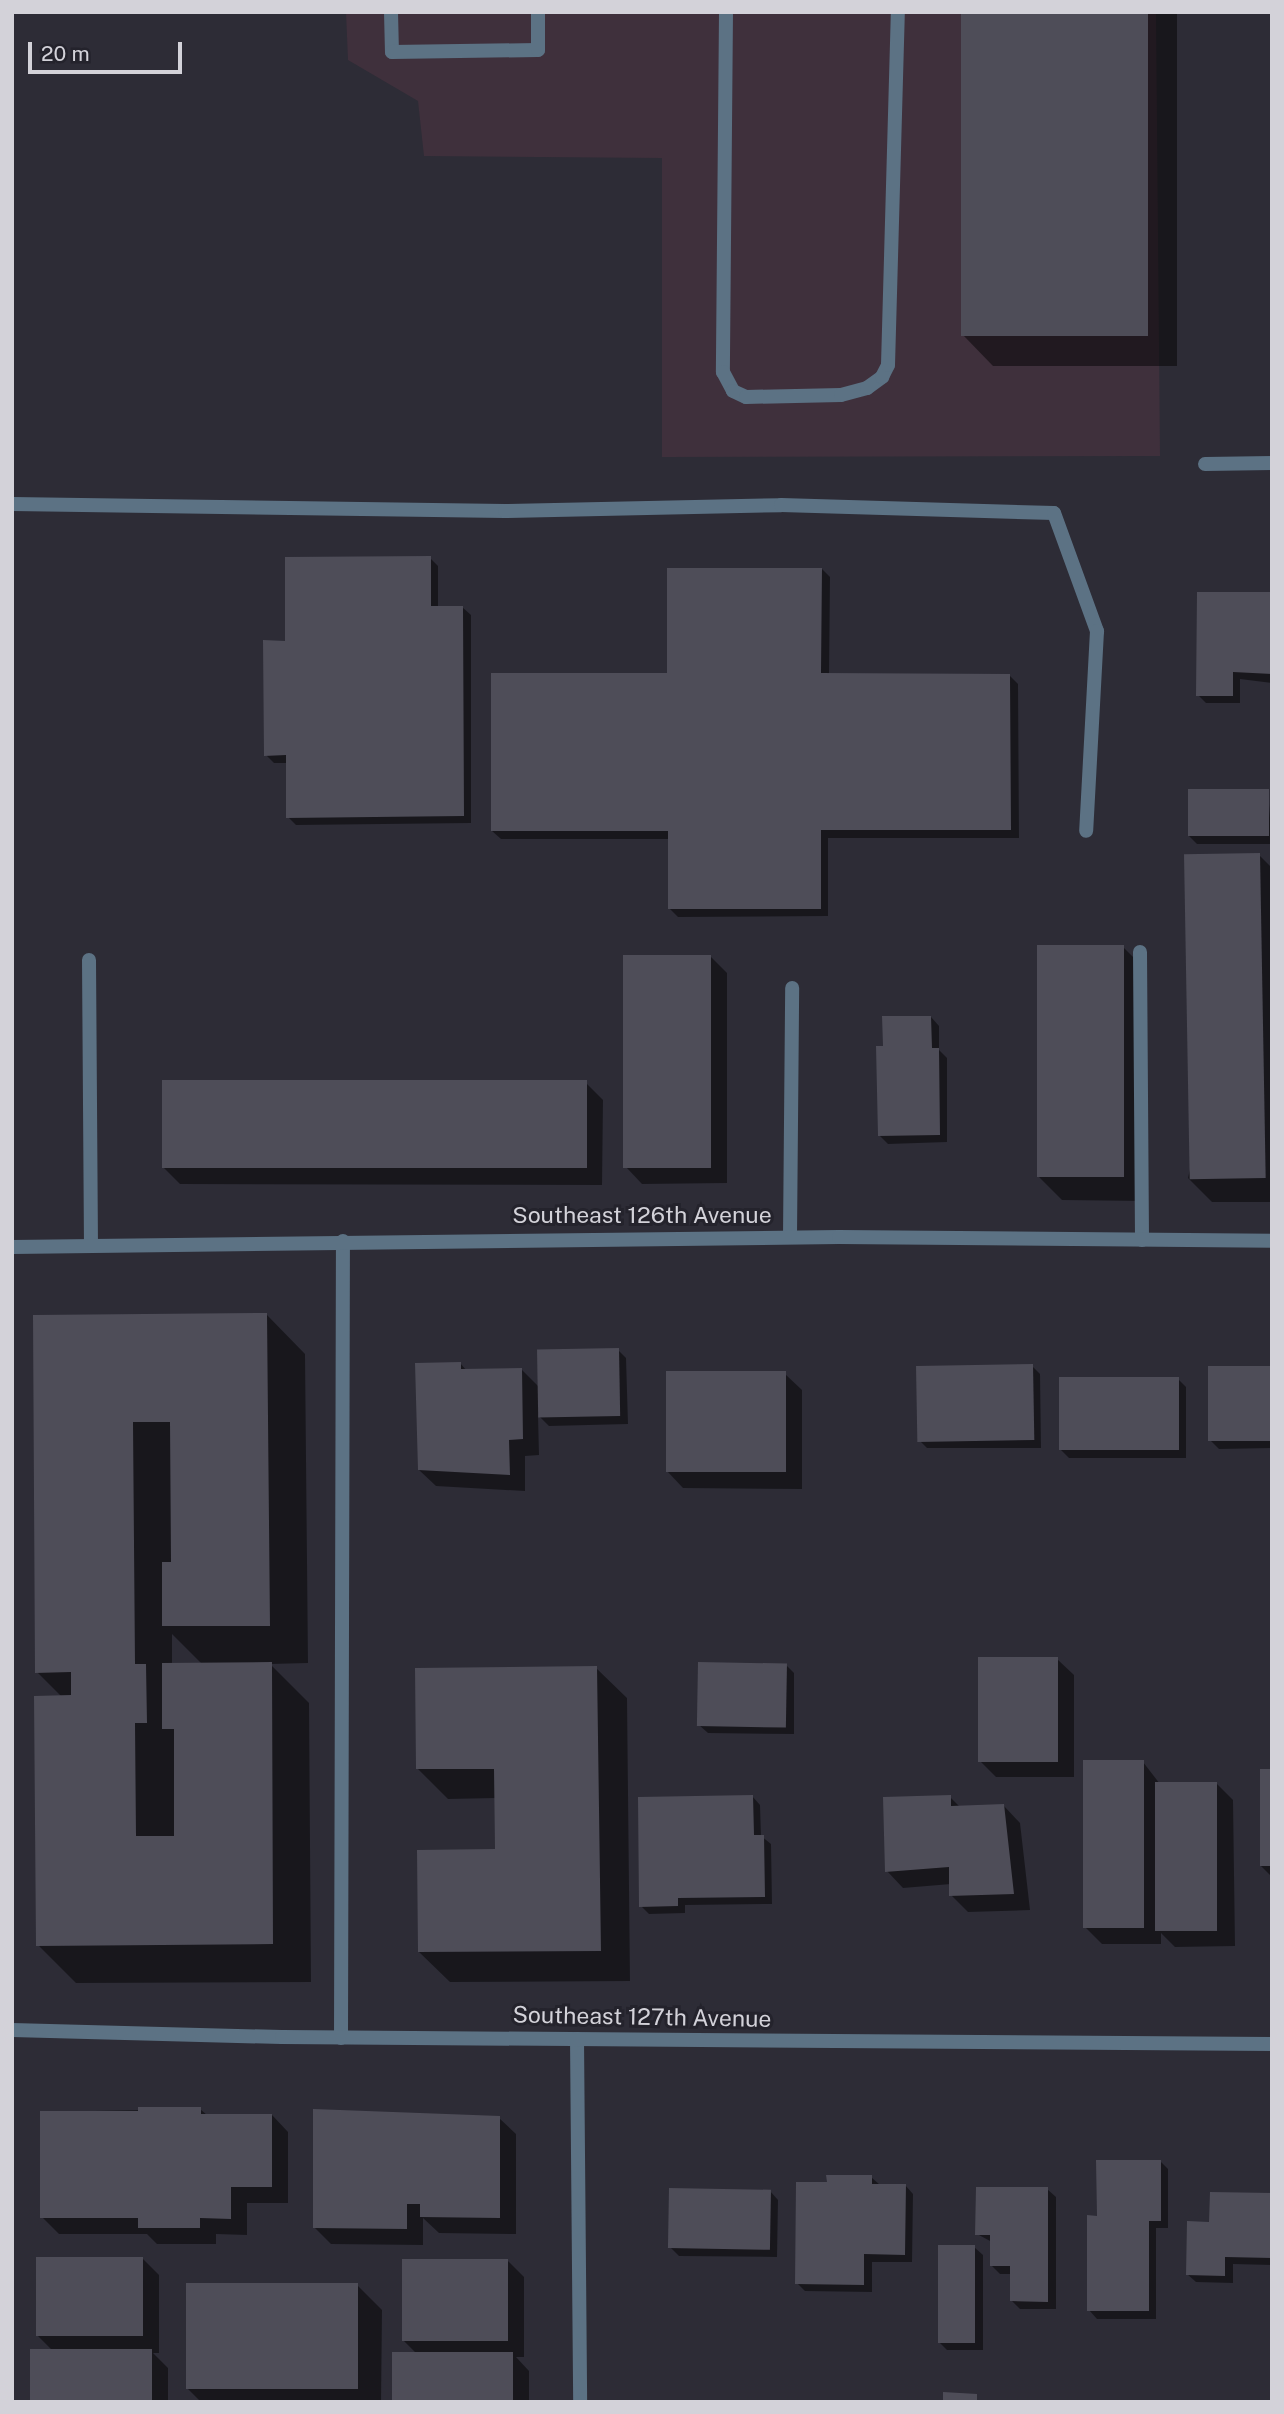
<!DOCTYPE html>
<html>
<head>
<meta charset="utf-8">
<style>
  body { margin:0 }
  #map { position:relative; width:1284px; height:2414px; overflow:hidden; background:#2d2c36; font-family:"Public Sans",sans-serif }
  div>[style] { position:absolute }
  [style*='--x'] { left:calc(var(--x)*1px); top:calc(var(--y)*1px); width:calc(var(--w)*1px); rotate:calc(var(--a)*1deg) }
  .commercial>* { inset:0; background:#3f303c }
  .shadow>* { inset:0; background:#0007 }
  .building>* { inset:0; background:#4e4d58; transform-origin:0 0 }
  .service>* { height:14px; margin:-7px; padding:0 7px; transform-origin:7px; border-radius:7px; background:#5c7284 }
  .minor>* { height:14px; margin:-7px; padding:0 7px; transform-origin:7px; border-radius:7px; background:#5c7284 }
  span { translate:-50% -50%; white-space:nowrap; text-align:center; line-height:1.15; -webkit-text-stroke:6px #24232c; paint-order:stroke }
  .street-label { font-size:23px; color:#d3d2d9 }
  .frame { position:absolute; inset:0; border:14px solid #d3d2d9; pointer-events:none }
  .scale { position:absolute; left:28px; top:42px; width:154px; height:32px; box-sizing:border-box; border:4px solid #d3d2d9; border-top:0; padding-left:9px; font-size:21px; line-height:24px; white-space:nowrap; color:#d3d2d9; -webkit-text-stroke:5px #24232c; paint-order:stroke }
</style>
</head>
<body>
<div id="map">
  <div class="commercial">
    <div style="clip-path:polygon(346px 12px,1156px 12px,1160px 456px,662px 457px,662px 158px,424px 156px,418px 101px,348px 60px)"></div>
  </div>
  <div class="shadow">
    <div style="clip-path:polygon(963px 12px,1177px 12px,1177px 366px,993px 366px,963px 335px)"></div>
    <div style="clip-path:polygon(430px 558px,438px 566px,438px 607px,462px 607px,471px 615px,471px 823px,296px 825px,288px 817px,288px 763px,274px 763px,266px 755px,287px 642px)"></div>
    <div style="clip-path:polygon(822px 569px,830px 577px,829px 675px,1010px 676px,1018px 684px,1019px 838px,828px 838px,828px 916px,678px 917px,670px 909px,669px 839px,501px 839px,492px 831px,669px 675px)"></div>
    <div style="clip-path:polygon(1272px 594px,1272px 683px,1240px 679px,1240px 703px,1206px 703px,1198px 695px)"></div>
    <div style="clip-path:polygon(1268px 791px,1272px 844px,1197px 844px,1189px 836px)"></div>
    <div style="clip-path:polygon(1259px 855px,1272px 868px,1272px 1202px,1212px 1202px,1188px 1178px)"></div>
    <div style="clip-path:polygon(1123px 947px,1147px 971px,1145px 1201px,1062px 1200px,1038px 1176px)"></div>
    <div style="clip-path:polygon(710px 956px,727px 973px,727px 1183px,642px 1184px,626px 1167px)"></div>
    <div style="clip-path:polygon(931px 1017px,939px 1026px,939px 1050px,947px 1058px,947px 1142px,888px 1144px,880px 1136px,885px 1048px)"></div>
    <div style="clip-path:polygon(586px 1083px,603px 1100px,602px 1185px,180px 1184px,163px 1167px)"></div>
    <div style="clip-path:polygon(evenodd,267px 1315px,305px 1354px,308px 1663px,270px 1664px,309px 1703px,311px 1982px,76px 1983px,38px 1945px,62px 1697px,37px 1672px,35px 1317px,267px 1315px,172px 1634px,203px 1665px,172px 1665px,172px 1634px)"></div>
    <div style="clip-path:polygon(618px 1350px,626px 1358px,628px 1424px,549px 1426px,538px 1415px,539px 1455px,525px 1456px,525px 1491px,436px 1486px,419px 1470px,460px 1363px,467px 1371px,521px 1369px,540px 1388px)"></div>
    <div style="clip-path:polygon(1032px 1366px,1040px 1374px,1041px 1448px,927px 1448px,919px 1440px)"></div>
    <div style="clip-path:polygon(1272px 1367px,1272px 1448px,1219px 1449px,1211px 1441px)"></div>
    <div style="clip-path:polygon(785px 1374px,802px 1390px,802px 1489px,683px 1488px,667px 1471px)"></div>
    <div style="clip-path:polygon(1178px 1379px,1186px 1387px,1186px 1458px,1069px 1458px,1061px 1450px)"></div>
    <div style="clip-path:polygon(1057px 1659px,1074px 1675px,1074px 1777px,996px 1777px,980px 1761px)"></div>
    <div style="clip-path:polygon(786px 1665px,794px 1673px,794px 1734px,708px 1733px,699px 1725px)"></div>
    <div style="clip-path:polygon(596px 1668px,627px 1698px,630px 1981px,450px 1982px,419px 1952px,497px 1851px,496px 1798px,448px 1799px,418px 1769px)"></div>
    <div style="clip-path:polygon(1143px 1762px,1160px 1784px,1217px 1784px,1233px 1800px,1235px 1946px,1175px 1947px,1161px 1933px,1161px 1944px,1102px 1944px,1085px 1927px)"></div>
    <div style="clip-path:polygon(1272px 1771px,1272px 1877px,1260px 1865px)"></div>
    <div style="clip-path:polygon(752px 1796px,760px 1805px,761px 1836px,771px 1844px,772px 1904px,685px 1905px,685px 1913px,649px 1914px,641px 1906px)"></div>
    <div style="clip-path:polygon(950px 1797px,960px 1807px,1004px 1806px,1020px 1823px,1030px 1910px,968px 1912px,951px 1895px,951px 1884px,903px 1888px,887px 1871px)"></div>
    <div style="clip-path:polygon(200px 2109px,207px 2115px,272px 2115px,288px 2132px,288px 2203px,247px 2203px,247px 2235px,216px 2234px,216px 2244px,157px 2244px,147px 2234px,59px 2234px,42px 2217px,42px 2112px)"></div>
    <div style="clip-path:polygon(315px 2111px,499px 2118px,516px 2134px,516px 2234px,439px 2233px,423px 2218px,423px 2245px,331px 2244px,315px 2228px)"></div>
    <div style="clip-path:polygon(1160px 2161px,1168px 2169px,1168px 2228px,1156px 2228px,1156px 2319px,1097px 2319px,1089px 2310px,1099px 2218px)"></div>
    <div style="clip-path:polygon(871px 2177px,880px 2185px,905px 2185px,913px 2194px,912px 2262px,872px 2262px,872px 2292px,805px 2291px,797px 2283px,829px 2184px)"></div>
    <div style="clip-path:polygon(1047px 2189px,1056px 2197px,1056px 2309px,1020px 2309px,1012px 2301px,1012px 2274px,1000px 2274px,992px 2266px,992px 2242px,977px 2234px)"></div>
    <div style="clip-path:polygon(770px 2191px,778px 2200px,777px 2257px,679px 2256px,671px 2248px)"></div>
    <div style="clip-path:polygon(1272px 2195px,1272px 2265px,1233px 2264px,1233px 2283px,1196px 2282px,1187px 2274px,1211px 2224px)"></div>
    <div style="clip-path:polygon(974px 2247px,983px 2255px,983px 2350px,947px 2350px,939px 2342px)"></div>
    <div style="clip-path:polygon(142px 2258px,159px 2275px,159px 2353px,153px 2353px,168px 2368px,168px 2402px,32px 2402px,53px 2351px,38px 2336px)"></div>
    <div style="clip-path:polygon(507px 2260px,524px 2277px,524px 2357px,516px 2357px,529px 2371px,529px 2402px,394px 2402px,417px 2354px,404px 2341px)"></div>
    <div style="clip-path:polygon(358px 2286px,382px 2310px,381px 2402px,201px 2402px,187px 2388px)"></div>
  </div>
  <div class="building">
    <div style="left:961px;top:12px;width:187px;height:324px"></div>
    <div style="clip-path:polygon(431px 556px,431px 606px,463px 606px,464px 816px,286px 818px,286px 755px,264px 756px,263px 640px,285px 641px,285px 557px)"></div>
    <div style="clip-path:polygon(667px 568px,822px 568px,821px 673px,1010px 674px,1011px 830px,821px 830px,821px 909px,668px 909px,668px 831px,491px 831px,491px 673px,667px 673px)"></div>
    <div style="clip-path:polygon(1197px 592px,1272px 592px,1272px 674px,1233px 672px,1233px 696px,1196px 696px)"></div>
    <div style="left:1188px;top:789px;width:81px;height:47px"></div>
    <div style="left:1260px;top:853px;width:325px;height:76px;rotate:89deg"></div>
    <div style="left:1037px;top:945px;width:87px;height:232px"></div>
    <div style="left:623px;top:955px;width:88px;height:213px"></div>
    <div style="clip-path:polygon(882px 1016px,931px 1016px,932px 1048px,939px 1048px,940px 1135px,878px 1136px,876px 1046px,883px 1046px)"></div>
    <div style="left:162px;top:1080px;width:425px;height:88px"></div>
    <div style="clip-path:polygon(267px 1313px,270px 1626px,162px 1626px,162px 1562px,171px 1562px,170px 1422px,133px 1422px,135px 1664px,146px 1664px,147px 1723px,135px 1723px,136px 1836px,174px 1836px,174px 1729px,162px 1729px,162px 1663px,272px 1662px,273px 1944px,36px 1946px,34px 1696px,71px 1695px,71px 1672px,35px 1673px,33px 1315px)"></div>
    <div style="left:619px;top:1348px;width:68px;height:82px;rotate:89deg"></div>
    <div style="clip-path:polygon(461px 1362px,461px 1369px,522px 1368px,523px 1439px,509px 1440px,510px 1475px,418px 1470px,415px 1363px)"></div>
    <div style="left:1033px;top:1364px;width:76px;height:117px;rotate:89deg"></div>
    <div style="left:1208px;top:1366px;width:64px;height:75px"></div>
    <div style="left:666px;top:1371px;width:120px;height:101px"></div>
    <div style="left:1179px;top:1377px;width:73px;height:120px;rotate:90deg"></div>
    <div style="left:978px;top:1657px;width:80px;height:105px"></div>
    <div style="left:698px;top:1662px;width:89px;height:64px;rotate:1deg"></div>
    <div style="clip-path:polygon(597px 1666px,601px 1951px,418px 1952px,417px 1850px,495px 1849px,494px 1769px,416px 1769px,415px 1668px)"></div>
    <div style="left:1083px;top:1760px;width:61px;height:168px"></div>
    <div style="left:1260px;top:1769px;width:12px;height:97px"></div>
    <div style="left:1155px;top:1782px;width:62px;height:149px"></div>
    <div style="clip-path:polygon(753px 1795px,754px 1835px,764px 1835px,765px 1897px,678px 1898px,678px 1906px,639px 1907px,638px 1797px)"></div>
    <div style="clip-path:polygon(951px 1795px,951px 1806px,1004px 1804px,1014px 1894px,949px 1896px,949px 1867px,885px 1872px,883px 1797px)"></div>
    <div style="clip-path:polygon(138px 2107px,201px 2107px,201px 2114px,272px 2114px,272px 2187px,231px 2187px,231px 2219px,200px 2218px,200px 2228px,138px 2228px,138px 2218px,40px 2218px,40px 2111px,138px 2111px)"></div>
    <div style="clip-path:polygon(313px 2109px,500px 2116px,500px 2218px,420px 2217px,420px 2204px,407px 2204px,407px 2229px,313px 2228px)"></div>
    <div style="clip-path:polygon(1096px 2160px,1161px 2160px,1161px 2221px,1149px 2221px,1149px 2311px,1087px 2311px,1087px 2215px,1097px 2216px)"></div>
    <div style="clip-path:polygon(826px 2175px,872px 2175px,872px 2184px,906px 2184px,905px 2255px,864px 2254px,864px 2285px,795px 2284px,796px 2182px,827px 2182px)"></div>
    <div style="clip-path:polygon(976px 2187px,1048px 2187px,1048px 2302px,1010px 2301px,1010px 2266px,990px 2266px,990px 2235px,975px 2235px)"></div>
    <div style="left:669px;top:2188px;width:102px;height:60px;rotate:1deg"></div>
    <div style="clip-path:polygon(1210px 2192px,1272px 2193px,1272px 2258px,1225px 2257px,1225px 2276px,1186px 2275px,1187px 2221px,1209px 2222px)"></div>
    <div style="left:938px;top:2245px;width:37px;height:98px"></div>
    <div style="left:36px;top:2257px;width:107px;height:79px"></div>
    <div style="left:402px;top:2259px;width:106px;height:82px"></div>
    <div style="left:186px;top:2283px;width:172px;height:106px"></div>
    <div style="left:30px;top:2349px;width:122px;height:53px"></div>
    <div style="left:392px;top:2352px;width:121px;height:50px"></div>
    <div style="clip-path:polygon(943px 2392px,977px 2394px,977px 2402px,943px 2402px)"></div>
  </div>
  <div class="service">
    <div style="--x:391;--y:12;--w:40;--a:88.6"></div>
    <div style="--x:392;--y:52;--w:146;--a:-0.8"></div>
    <div style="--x:538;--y:50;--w:38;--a:-90"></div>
    <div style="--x:726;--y:12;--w:360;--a:90.5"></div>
    <div style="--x:723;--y:372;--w:21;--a:62"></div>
    <div style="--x:733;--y:391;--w:14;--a:25"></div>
    <div style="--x:746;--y:397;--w:95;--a:-1.2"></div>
    <div style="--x:841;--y:395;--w:27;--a:-15"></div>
    <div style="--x:867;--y:388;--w:19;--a:-36"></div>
    <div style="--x:882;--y:377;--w:13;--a:-63"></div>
    <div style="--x:888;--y:365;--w:353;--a:-88.4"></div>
    <div style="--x:12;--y:504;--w:493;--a:0.8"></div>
    <div style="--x:505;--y:511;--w:276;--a:-1.2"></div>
    <div style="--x:781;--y:505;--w:273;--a:1.7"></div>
    <div style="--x:1054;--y:513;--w:126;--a:70"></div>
    <div style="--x:1097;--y:631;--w:200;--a:93.1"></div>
    <div style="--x:1140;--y:952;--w:288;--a:89.6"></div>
    <div style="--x:89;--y:960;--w:286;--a:89.6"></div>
    <div style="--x:790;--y:1237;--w:249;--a:-89.5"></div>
    <div style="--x:341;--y:2038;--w:797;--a:-89.86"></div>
    <div style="--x:577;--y:2039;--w:363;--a:89.5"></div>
  </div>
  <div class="minor">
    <div style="--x:1205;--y:464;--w:67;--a:-0.9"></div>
    <div style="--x:12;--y:1247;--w:827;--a:-0.69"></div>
    <div style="--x:839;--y:1237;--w:433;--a:0.5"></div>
    <div style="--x:12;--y:2030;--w:270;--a:1.5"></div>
    <div style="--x:282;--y:2037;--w:990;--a:0.41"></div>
  </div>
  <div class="street-label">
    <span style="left:642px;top:1215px">Southeast 126th Avenue</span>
    <span style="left:642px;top:2017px;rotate:1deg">Southeast 127th Avenue</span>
  </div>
  <div class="frame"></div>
  <div class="scale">20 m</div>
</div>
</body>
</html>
